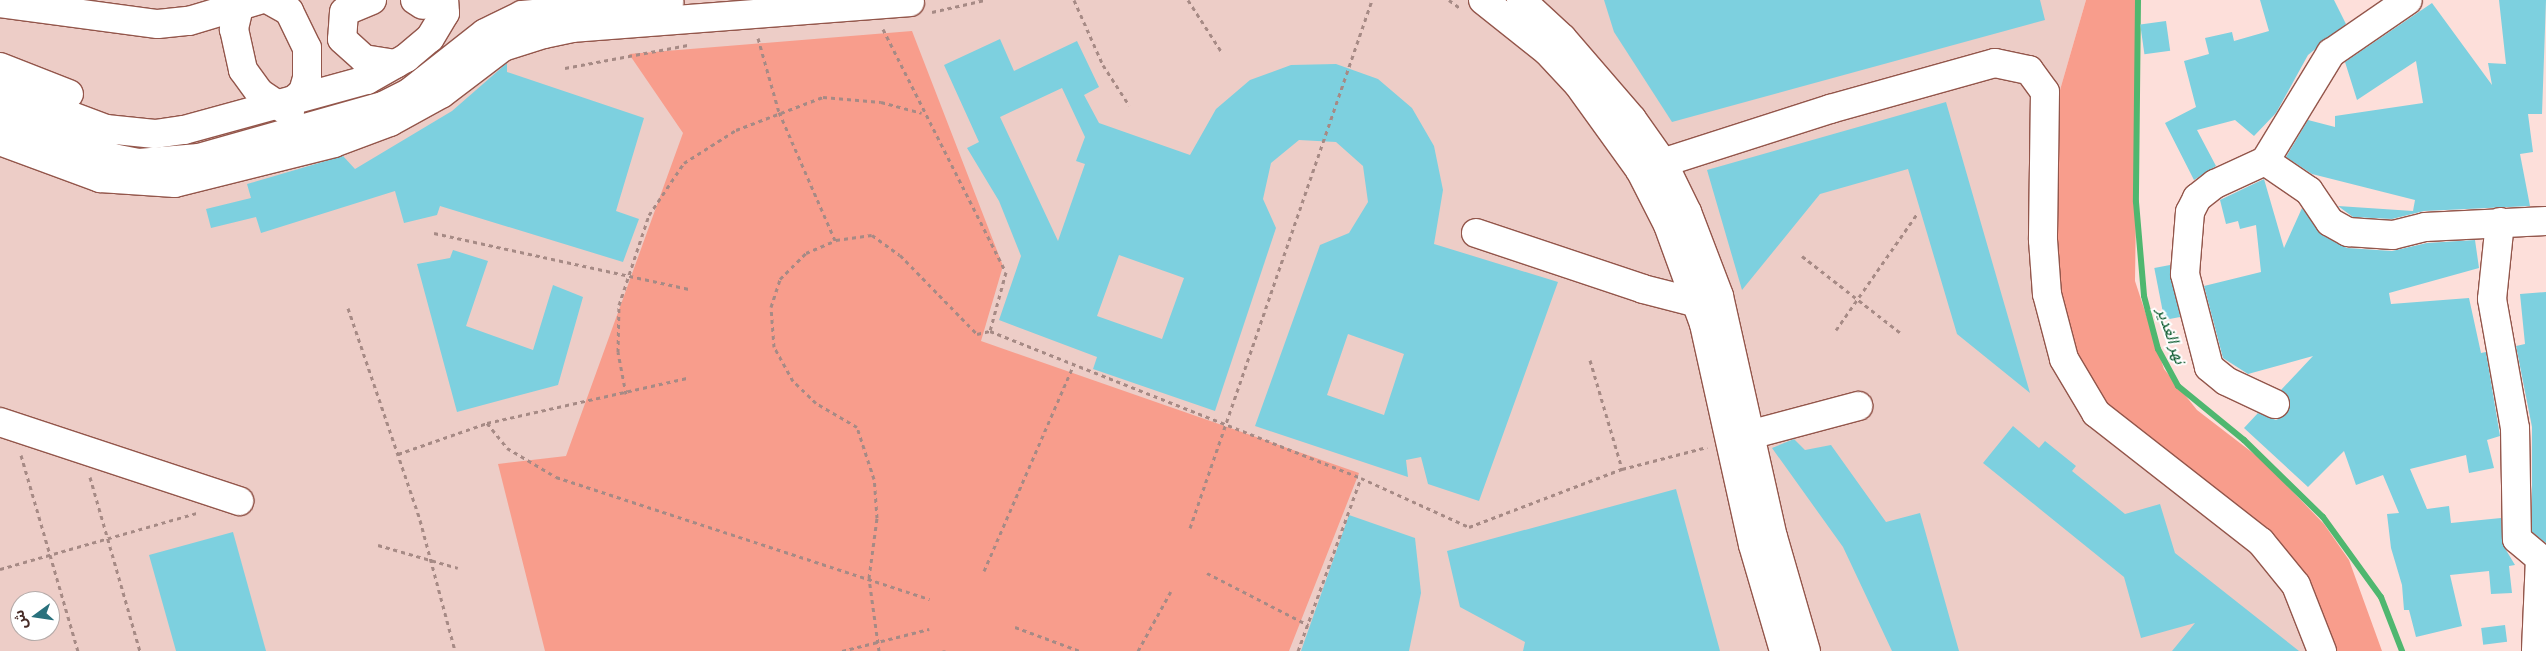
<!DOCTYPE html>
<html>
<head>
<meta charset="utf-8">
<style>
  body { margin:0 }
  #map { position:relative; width:2546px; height:651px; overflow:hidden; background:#fddfda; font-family:Karla,"Noto Sans Arabic",sans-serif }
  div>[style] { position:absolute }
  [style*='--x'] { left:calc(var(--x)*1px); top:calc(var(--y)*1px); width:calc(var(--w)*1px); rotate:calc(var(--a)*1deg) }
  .built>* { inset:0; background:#edcdc7 }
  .green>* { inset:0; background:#f89d8c }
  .stream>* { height:6px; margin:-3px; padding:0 3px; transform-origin:3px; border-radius:3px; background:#4fb76f }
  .building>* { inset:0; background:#7dd0df; transform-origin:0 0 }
  .path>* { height:3px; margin-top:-1.5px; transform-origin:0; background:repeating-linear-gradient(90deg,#a68a85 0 4px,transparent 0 8px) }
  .roads { filter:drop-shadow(1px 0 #93564b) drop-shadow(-1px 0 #93564b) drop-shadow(0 1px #93564b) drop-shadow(0 -1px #93564b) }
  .minor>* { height:28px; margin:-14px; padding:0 14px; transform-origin:14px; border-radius:14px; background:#fff }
  .path-bridge>* { height:3px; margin-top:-1.5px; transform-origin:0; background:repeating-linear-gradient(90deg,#a68a85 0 4px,transparent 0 8px) }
  span { translate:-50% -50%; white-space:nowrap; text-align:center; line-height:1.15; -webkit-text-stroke:4px #fff; paint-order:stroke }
  .water-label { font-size:16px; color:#015325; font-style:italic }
  .north { position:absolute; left:10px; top:591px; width:50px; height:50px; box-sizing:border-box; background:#fff; border:1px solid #b5aba9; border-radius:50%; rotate:256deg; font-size:14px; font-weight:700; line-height:20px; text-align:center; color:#472c27 }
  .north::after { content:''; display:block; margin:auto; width:18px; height:22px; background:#29717d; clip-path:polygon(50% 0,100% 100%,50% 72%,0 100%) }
</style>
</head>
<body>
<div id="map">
  <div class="built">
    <div style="clip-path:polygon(evenodd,0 0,2086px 0,2060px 90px,2049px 186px,2207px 486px,2328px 651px,0 651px,0 0,20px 601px,50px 601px,50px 631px,20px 631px,20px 601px)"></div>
  </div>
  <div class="green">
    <div style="clip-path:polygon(2086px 0,2139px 0,2135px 281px,2164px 369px,2197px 410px,2262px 460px,2324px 524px,2349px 560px,2382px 651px,2328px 651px,2305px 595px,2124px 432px,2083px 374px,2057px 294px,2049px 186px,2060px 90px)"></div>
    <div style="clip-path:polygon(912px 31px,1003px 266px,981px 341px,1359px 473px,1289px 651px,545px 651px,498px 464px,566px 456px,683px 133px,629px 54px)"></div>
  </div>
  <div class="stream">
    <div style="--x:2138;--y:0;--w:202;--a:90.6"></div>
    <div style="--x:2136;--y:202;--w:94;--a:85.1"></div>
    <div style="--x:2144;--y:296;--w:55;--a:75.2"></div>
    <div style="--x:2158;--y:349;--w:42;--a:61.6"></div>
    <div style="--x:2178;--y:386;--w:85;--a:39.3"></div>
    <div style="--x:2244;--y:440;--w:110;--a:44.3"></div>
    <div style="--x:2323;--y:517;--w:99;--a:54.1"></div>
    <div style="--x:2381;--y:597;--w:58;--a:68.7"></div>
  </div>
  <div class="building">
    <div style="clip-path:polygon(1604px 0,2040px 0,2045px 20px,1672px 122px,1614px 32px)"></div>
    <div style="clip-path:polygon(2260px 0,2334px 0,2346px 24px,2308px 55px,2276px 113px,2254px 136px,2235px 120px,2197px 130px,2216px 166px,2194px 180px,2165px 123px,2196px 107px,2184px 61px,2209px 54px,2205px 38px,2232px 32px,2234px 41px,2269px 31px)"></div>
    <div style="clip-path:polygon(2499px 0,2546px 0,2542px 114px,2528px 114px,2533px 152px,2520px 154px,2530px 206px,2424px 211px,2392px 219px,2353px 217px,2338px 206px,2413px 211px,2415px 200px,2312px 174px,2286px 157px,2308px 120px,2335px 127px,2335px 116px,2423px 103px,2416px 61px,2357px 100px,2345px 62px,2432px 3px,2492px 85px,2488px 63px,2506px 64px)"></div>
    <div style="left:2166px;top:21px;width:30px;height:26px;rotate:82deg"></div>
    <div style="clip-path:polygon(evenodd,1000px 39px,1014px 71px,1077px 41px,1099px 87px,1084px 95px,1099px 123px,1190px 155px,1216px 109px,1250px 80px,1291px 65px,1336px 64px,1378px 79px,1412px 108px,1434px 146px,1443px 190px,1434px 244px,1558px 282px,1479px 501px,1428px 484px,1421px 457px,1406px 460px,1408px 477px,1255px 426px,1320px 245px,1349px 233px,1368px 202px,1363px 166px,1336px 142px,1299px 140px,1271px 163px,1263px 199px,1276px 228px,1215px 411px,1093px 369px,1097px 357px,999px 320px,1021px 256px,999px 201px,967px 148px,979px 142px,944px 65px,1000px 39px,1062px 88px,1085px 137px,1076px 161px,1085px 164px,1058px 241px,1000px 117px,1062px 88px,1000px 39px,1119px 255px,1184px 278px,1162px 339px,1097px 316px,1119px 255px,1000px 39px,1348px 334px,1404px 354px,1384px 415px,1327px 395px,1348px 334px)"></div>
    <div style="clip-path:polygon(507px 63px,507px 72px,644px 118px,616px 211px,639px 219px,623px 262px,440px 206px,437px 215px,404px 223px,395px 191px,261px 233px,256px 217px,211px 228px,206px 209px,251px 198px,247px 184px,343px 156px,355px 169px,452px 111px)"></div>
    <div style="clip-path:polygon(1946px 102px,2030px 393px,1957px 334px,1908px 169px,1820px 194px,1742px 290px,1707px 170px)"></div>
    <div style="clip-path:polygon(2264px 179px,2284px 248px,2302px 208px,2322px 235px,2347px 248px,2392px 251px,2427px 243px,2475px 240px,2479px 268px,2389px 293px,2391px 304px,2469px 298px,2481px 353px,2486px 352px,2500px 436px,2487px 440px,2494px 468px,2469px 473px,2466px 455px,2410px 469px,2427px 509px,2449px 506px,2451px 523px,2501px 518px,2503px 545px,2515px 565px,2509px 566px,2512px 593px,2491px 594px,2489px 571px,2450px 575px,2462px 626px,2416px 637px,2409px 610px,2404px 610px,2402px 585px,2391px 548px,2387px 514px,2399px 513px,2383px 475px,2356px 485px,2344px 451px,2308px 487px,2244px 428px,2258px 413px,2276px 420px,2284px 416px,2290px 402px,2281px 390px,2313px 356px,2248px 374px,2223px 358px,2204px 286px,2261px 272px,2256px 225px,2240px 229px,2238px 221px,2226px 224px,2220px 200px)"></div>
    <div style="clip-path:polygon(453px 250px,488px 261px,466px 326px,533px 350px,553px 285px,583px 297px,558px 385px,457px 412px,417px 264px,450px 258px)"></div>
    <div style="left:2170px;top:265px;width:53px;height:16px;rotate:79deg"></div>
    <div style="clip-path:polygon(2546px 292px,2546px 543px,2532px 532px,2532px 427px,2516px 346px,2525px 344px,2520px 294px)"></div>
    <div style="clip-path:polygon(2013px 426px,2039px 448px,2045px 441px,2076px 466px,2072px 471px,2125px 514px,2160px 504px,2175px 553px,2299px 651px,2172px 651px,2195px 623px,2141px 638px,2124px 577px,1983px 463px)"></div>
    <div style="clip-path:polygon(1794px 439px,1805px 450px,1831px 445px,1886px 522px,1920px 513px,1959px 651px,1892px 651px,1843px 547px,1772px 448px)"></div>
    <div style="clip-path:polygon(1676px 489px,1720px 651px,1523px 651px,1525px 642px,1460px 607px,1447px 551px)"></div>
    <div style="clip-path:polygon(1349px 515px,1415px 538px,1421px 593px,1409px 651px,1301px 651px)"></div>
    <div style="clip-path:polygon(233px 532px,266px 651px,176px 651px,149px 555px)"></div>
    <div style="left:2505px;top:625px;width:17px;height:24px;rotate:83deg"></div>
  </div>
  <div class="path">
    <div style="--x:1074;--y:0;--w:71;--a:66"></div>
    <div style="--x:1103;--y:65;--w:48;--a:57"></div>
    <div style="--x:1188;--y:0;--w:61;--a:57.1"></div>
    <div style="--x:1449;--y:0;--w:14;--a:36"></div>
    <div style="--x:932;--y:12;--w:54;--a:-12.8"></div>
    <div style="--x:883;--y:29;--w:272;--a:63.2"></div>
    <div style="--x:1006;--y:272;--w:61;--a:105.2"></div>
    <div style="--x:758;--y:38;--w:77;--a:74.2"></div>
    <div style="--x:779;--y:112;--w:140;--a:66.4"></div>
    <div style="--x:565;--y:68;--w:125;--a:-10.6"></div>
    <div style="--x:434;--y:233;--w:261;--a:12.4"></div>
    <div style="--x:1802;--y:256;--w:127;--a:38"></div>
    <div style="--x:348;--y:308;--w:224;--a:71.2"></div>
    <div style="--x:420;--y:520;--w:136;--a:75"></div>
    <div style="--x:1836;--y:330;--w:141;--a:-55.1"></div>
    <div style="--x:1590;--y:360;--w:114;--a:73.6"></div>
    <div style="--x:626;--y:394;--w:43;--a:-100.8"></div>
    <div style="--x:618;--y:352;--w:47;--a:-88.8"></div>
    <div style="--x:619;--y:305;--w:95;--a:-71.6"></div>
    <div style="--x:649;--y:215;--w:63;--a:-56.1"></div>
    <div style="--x:684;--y:163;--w:62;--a:-32.4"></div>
    <div style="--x:736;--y:130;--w:93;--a:-20.8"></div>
    <div style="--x:823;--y:97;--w:58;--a:4.9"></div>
    <div style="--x:881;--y:102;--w:42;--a:15"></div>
    <div style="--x:487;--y:423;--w:32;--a:51"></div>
    <div style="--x:507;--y:448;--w:57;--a:30.6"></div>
    <div style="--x:556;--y:477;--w:393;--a:18.1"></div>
    <div style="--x:398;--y:454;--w:94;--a:-19.2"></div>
    <div style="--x:487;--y:423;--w:205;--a:-12.7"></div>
    <div style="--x:21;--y:455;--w:204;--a:73.8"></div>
    <div style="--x:90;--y:477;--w:181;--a:74"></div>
    <div style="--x:1190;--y:528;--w:558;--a:-70.98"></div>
    <div style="--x:0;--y:569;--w:205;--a:-15.9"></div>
    <div style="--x:984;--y:571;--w:226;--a:-66.5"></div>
    <div style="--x:1207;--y:573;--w:114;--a:27.2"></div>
    <div style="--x:1015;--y:627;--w:69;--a:20.3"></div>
    <div style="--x:842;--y:651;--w:90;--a:-14.2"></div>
    <div style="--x:879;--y:651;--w:74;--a:-97.8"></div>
    <div style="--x:869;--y:578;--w:61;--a:-82.4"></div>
    <div style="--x:877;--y:518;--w:39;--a:-94"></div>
    <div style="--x:874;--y:479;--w:55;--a:-108.1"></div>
    <div style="--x:857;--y:427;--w:48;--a:-149.7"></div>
    <div style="--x:816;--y:403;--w:32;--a:-136"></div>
    <div style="--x:793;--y:381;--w:39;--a:-119"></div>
    <div style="--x:774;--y:347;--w:40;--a:-94.3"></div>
    <div style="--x:771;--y:307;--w:29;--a:-72"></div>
    <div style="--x:780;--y:279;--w:37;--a:-45"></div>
    <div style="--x:806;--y:253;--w:33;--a:-23"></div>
    <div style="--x:836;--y:240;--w:36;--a:-8"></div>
    <div style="--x:872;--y:235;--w:34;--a:36"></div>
    <div style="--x:900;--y:255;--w:110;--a:45.7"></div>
    <div style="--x:977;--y:334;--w:13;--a:-13"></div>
    <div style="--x:990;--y:331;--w:399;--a:21.6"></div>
    <div style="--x:1361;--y:478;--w:119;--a:24.4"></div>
    <div style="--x:1469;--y:527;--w:164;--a:-20.8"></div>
    <div style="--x:1622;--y:469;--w:88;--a:-14.5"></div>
    <div style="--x:944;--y:651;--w:1;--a:-90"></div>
    <div style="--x:1138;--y:651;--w:68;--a:-61.2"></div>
    <div style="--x:1298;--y:651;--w:184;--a:-70"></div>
  </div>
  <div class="roads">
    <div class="minor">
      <div style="--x:269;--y:0;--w:23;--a:29"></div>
      <div style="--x:289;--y:11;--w:41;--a:64.1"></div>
      <div style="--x:307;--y:48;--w:30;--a:90"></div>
      <div style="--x:307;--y:78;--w:15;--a:106"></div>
      <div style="--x:303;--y:92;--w:18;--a:139"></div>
      <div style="--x:289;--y:104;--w:6;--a:81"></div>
      <div style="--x:372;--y:0;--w:30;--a:157"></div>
      <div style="--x:344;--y:12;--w:27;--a:94"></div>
      <div style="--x:342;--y:39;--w:30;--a:42"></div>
      <div style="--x:364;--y:59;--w:32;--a:9"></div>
      <div style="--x:415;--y:0;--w:9;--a:32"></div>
      <div style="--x:1483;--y:0;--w:82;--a:38.6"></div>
      <div style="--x:1547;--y:51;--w:45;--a:46.8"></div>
      <div style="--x:1578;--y:84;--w:106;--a:54.2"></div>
      <div style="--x:1640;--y:170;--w:62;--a:63"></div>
      <div style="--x:1668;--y:225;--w:105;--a:70"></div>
      <div style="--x:1704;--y:324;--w:226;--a:77.5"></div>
      <div style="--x:1753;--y:545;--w:110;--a:73.7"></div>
      <div style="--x:1521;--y:0;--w:56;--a:42.8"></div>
      <div style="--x:1562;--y:38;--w:107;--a:49.2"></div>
      <div style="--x:1632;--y:119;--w:54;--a:54.8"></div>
      <div style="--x:1663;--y:163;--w:55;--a:63.9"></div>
      <div style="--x:1687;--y:212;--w:90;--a:69.1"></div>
      <div style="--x:1719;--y:296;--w:247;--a:77.4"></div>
      <div style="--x:1773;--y:537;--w:119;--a:73.9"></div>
      <div style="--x:0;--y:3;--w:159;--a:7.6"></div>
      <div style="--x:158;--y:24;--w:31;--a:-6"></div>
      <div style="--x:189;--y:21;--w:73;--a:-16.7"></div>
      <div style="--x:239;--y:7;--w:23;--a:103"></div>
      <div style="--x:234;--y:29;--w:42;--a:77.6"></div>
      <div style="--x:243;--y:70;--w:29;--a:54"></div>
      <div style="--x:260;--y:93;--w:36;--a:34"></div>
      <div style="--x:0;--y:67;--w:74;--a:21.4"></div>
      <div style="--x:0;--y:89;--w:113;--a:20.7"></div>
      <div style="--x:106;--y:129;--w:49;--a:5.8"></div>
      <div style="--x:155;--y:134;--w:29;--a:-8"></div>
      <div style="--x:184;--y:130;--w:190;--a:-15.3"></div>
      <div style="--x:367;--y:80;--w:45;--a:-29.4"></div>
      <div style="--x:406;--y:58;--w:31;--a:-40"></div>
      <div style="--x:430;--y:38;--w:29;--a:-59"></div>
      <div style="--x:445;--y:13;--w:13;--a:-94"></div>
      <div style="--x:0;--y:113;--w:122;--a:21.7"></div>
      <div style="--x:113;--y:158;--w:26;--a:11"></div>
      <div style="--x:139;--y:163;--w:60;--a:-4.8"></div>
      <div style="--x:199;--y:158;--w:191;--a:-15.8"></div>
      <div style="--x:383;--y:106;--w:30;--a:-27"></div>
      <div style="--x:410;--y:92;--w:95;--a:-38.2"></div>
      <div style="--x:485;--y:33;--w:41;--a:-25.9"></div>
      <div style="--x:522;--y:15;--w:148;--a:-5.1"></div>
      <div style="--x:0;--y:141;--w:107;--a:20.3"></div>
      <div style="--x:100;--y:178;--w:75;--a:3.8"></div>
      <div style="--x:175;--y:183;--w:164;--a:-14.1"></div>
      <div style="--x:334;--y:143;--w:60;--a:-20.6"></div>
      <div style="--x:390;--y:122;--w:58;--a:-28.8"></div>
      <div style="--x:441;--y:94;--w:78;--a:-37.2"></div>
      <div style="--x:503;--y:47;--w:43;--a:-17.6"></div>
      <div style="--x:544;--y:34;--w:29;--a:-12"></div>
      <div style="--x:572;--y:28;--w:339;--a:-4.4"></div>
      <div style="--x:2265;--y:161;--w:53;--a:34.3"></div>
      <div style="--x:2309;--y:191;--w:37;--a:56"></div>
      <div style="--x:2330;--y:222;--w:21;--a:29"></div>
      <div style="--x:2348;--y:232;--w:45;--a:3.8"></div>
      <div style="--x:2393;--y:235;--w:33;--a:-14"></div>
      <div style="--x:2425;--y:227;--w:121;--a:-2.8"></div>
      <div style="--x:1640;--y:170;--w:200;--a:-17.8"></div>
      <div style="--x:1830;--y:109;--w:171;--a:-15.6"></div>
      <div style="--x:1995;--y:63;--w:35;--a:12"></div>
      <div style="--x:2029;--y:70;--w:27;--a:54"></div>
      <div style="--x:2045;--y:92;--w:148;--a:90.8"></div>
      <div style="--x:2043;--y:240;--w:54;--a:85.8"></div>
      <div style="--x:2047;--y:294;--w:67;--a:75.3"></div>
      <div style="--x:2064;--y:359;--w:63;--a:59.3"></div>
      <div style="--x:2096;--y:413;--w:209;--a:38"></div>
      <div style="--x:2261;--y:542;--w:55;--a:50.9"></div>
      <div style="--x:2296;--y:585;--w:71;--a:68.5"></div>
      <div style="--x:2500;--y:222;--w:77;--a:95.9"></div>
      <div style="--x:2492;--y:299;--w:131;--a:79.9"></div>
      <div style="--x:2515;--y:428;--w:111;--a:89"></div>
      <div style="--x:2517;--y:539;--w:30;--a:40"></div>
      <div style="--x:2540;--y:558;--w:93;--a:92.5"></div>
      <div style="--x:1476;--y:233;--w:176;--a:18.5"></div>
      <div style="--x:1643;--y:289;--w:57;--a:14.3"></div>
      <div style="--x:1698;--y:303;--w:10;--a:-17"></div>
      <div style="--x:2275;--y:404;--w:54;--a:-154.9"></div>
      <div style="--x:2226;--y:381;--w:22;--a:-141"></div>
      <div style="--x:2209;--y:367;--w:96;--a:-104.5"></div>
      <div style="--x:2185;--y:274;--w:62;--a:-85.4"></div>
      <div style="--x:2190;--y:212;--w:16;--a:-63"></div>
      <div style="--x:2197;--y:198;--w:23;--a:-38"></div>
      <div style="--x:2215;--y:184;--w:55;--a:-24.7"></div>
      <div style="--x:2265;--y:161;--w:127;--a:-58.6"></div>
      <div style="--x:2331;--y:53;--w:93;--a:-34.5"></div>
      <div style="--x:0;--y:422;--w:252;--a:18.3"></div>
      <div style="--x:1753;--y:434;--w:109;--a:-14.9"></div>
    </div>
  </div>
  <div class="path-bridge">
    <div style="--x:378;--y:545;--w:83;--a:16"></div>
  </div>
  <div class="water-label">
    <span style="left:2171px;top:336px;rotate:71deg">نهر الغدير</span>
  </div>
  <div class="north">ش</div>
</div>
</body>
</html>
